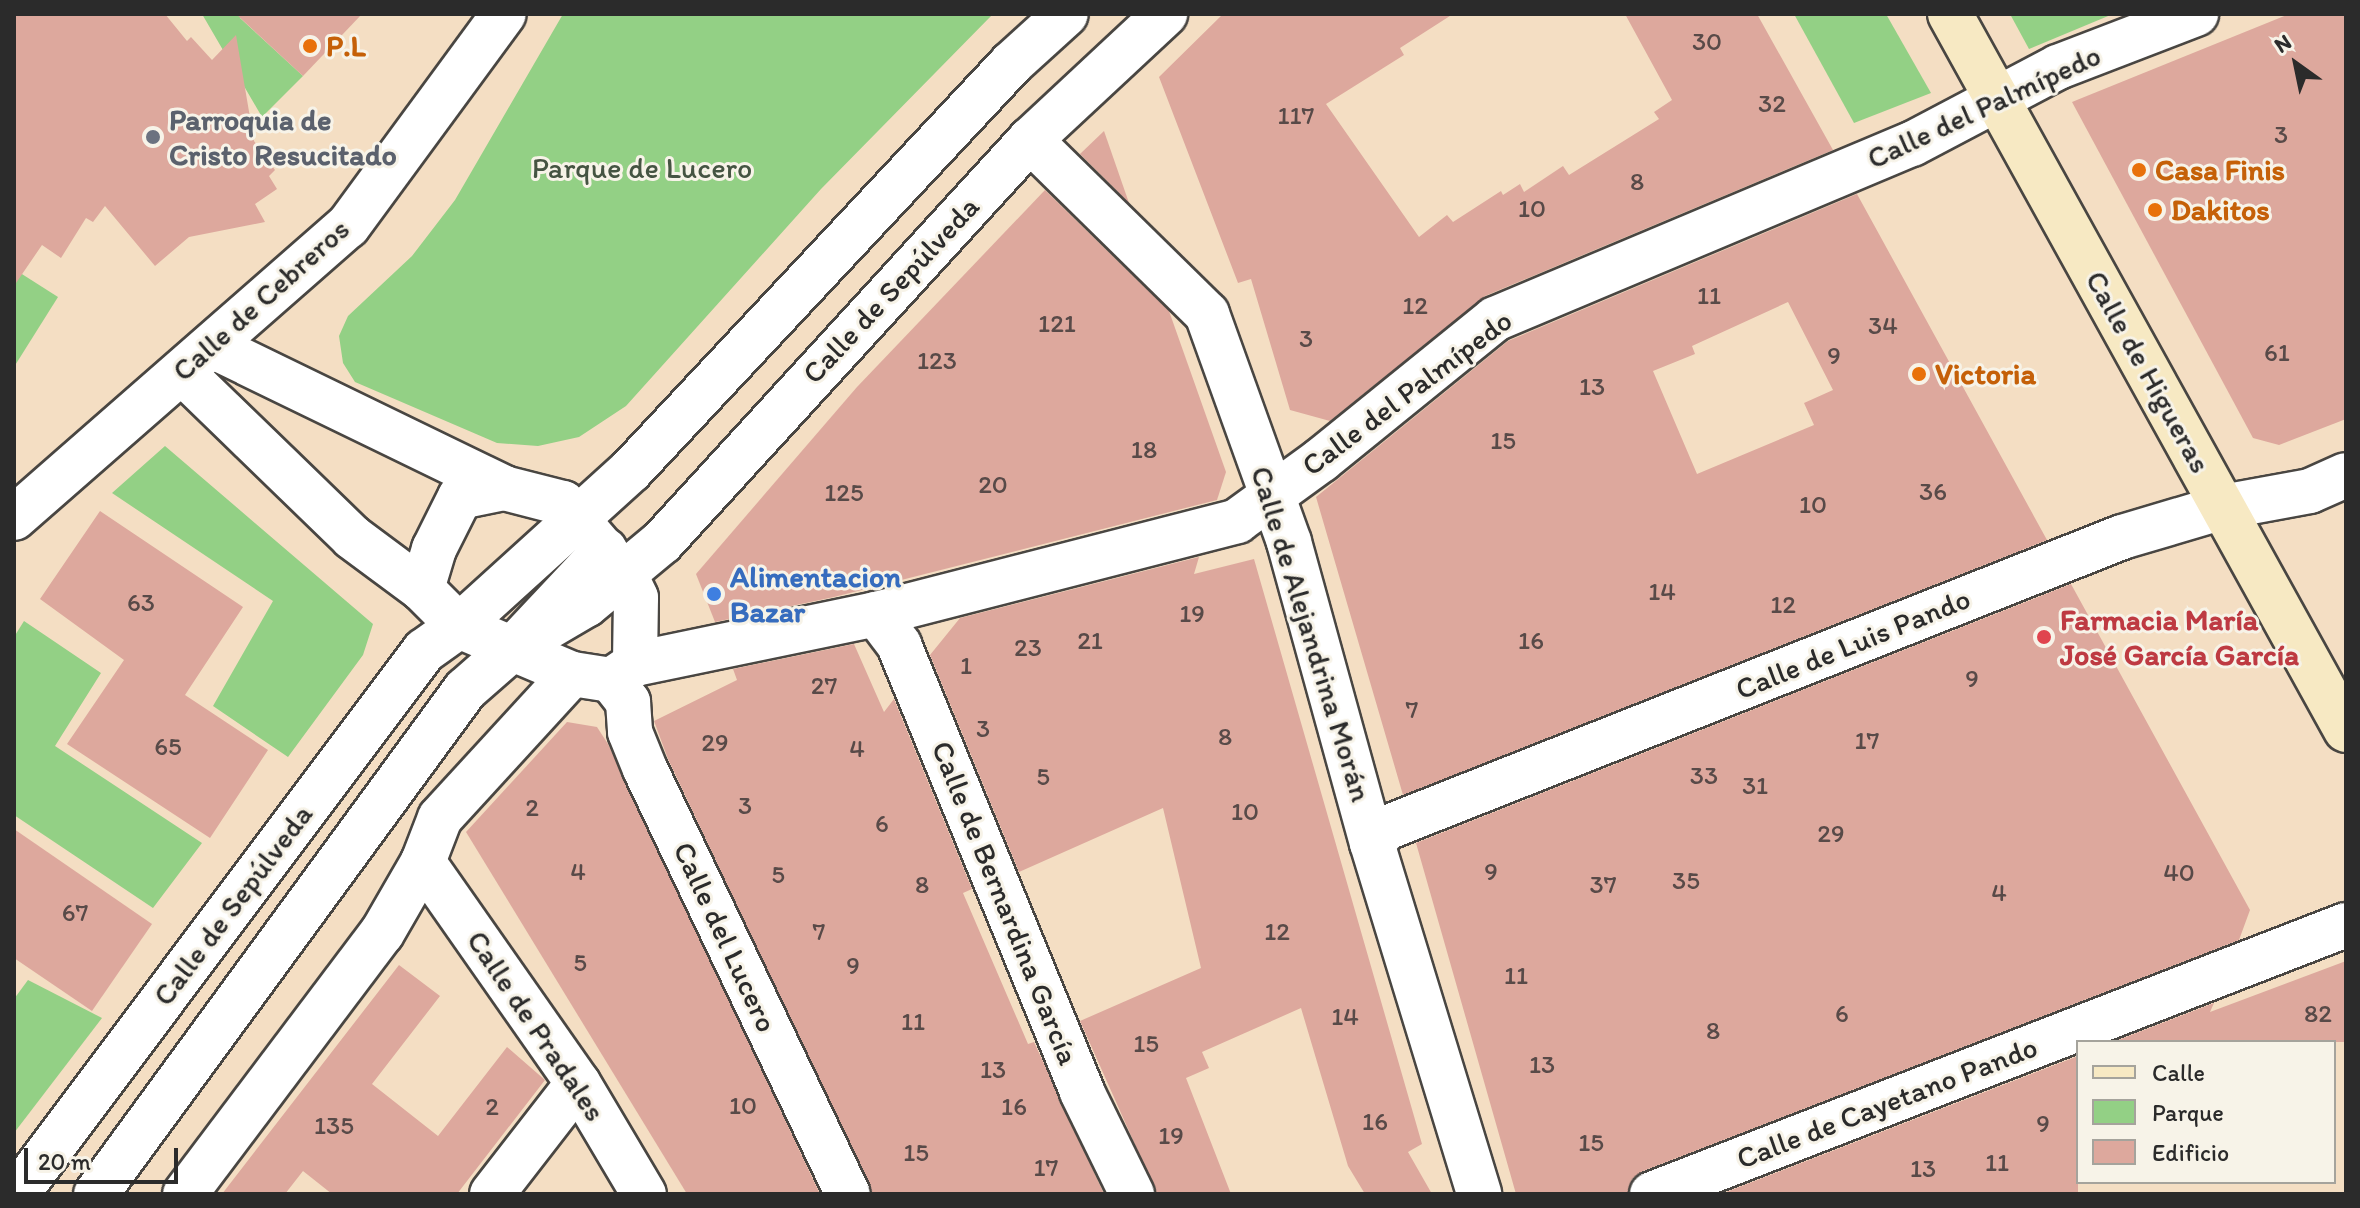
<!DOCTYPE html>
<html>
<head>
<meta charset="utf-8">
<style>
  body { margin:0 }
  #map { position:relative; width:2360px; height:1208px; overflow:hidden; background:#f4dec3; font-family:Itim,sans-serif }
  div>[style] { position:absolute }
  [style*='--x'] { left:calc(var(--x)*1px); top:calc(var(--y)*1px); width:calc(var(--w)*1px); rotate:calc(var(--a)*1deg) }
  .green>* { inset:0; background:#93d085 }
  .building>* { inset:0; background:#dda89d }
  .roads { filter:drop-shadow(2px 0 #494642) drop-shadow(-2px 0 #494642) drop-shadow(0 2px #494642) drop-shadow(0 -2px #494642) }
  .minor>* { height:44px; margin:-22px; padding:0 22px; transform-origin:22px; border-radius:22px; background:#fff }
  .tertiary>* { height:44px; margin:-22px; padding:0 22px; transform-origin:22px; border-radius:22px; background:#fff }
  .secondary>* { height:44px; margin:-22px; padding:0 22px; transform-origin:22px; border-radius:22px; background:#f7e9c3 }
  .dots>* { width:22px; height:22px; translate:-50% -50%; box-sizing:border-box; border:4px solid #f7f3e8; border-radius:50% }
  span { translate:-50% -50%; white-space:nowrap; text-align:center; line-height:1.15; -webkit-text-stroke:6px #f7f3e8; paint-order:stroke }
  .number-label { font-size:26px; color:#584a48 }
  .number-label span { -webkit-text-stroke-width:0 }
  .food-label { font-size:30px; color:#c56008; font-weight:700 }
  .left { translate:0 -50%; text-align:left }
  .street-label { font-size:30px; color:#2b2b2b }
  .worship-label { font-size:30px; color:#5b616d; font-weight:700 }
  .park-label { font-size:30px; color:#455442 }
  .shop-label { font-size:30px; color:#366cbe; font-weight:700 }
  .health-label { font-size:30px; color:#be3a42; font-weight:700 }
  .frame { position:absolute; inset:0; border:16px solid #2b2b2b; pointer-events:none }
  .legend { position:absolute; left:2076px; top:1040px; width:260px; height:144px; box-sizing:border-box; background:#f7f3e8; border:2px solid #a5a39c; margin:0; padding:10px 14px; list-style:none; font-size:24px; color:#2b2b2b }
  .legend li { display:flex; align-items:center; gap:16px; height:40px }
  .legend b { width:40px; border:2px solid #a5a39c }
  .north { position:absolute; left:2256px; top:24px; width:80px; height:80px; -webkit-text-stroke:6px #f7f3e8; paint-order:stroke; rotate:327deg; font-size:22px; font-weight:700; line-height:32px; text-align:center; color:#2b2b2b }
  .north::after { content:''; display:block; margin:auto; width:28px; height:36px; background:#2b2b2b; clip-path:polygon(50% 0,100% 100%,50% 72%,0 100%) }
  .scale { position:absolute; left:24px; top:1148px; width:154px; height:36px; box-sizing:border-box; border:4px solid #2b2b2b; border-top:0; padding-left:10px; font-size:24px; line-height:28px; white-space:nowrap; color:#2b2b2b; -webkit-text-stroke:6px #f7f3e8; paint-order:stroke }
</style>
</head>
<body>
<div id="map">
  <div class="green">
    <div style="clip-path:polygon(202px 14px,244px 14px,240px 18px,303px 76px,262px 117px)"></div>
    <div style="clip-path:polygon(563px 14px,993px 14px,821px 189px,626px 406px,579px 437px,538px 446px,497px 443px,355px 382px,343px 363px,339px 336px,348px 316px,412px 256px,455px 200px)"></div>
    <div style="clip-path:polygon(1794px 14px,1886px 14px,1931px 93px,1854px 123px)"></div>
    <div style="clip-path:polygon(2010px 14px,2113px 14px,2029px 49px)"></div>
    <div style="clip-path:polygon(14px 269px,58px 297px,14px 367px)"></div>
    <div style="clip-path:polygon(165px 446px,373px 624px,363px 655px,288px 757px,213px 706px,273px 601px,112px 493px)"></div>
    <div style="clip-path:polygon(24px 621px,101px 673px,55px 746px,202px 843px,153px 908px,14px 815px,14px 637px)"></div>
    <div style="clip-path:polygon(28px 980px,102px 1018px,14px 1133px,14px 999px)"></div>
  </div>
  <div class="building">
    <div style="clip-path:polygon(14px 14px,165px 14px,187px 41px,191px 37px,212px 60px,236px 35px,254px 141px,275px 170px,269px 176px,277px 189px,255px 204px,265px 222px,189px 237px,155px 266px,105px 206px,93px 222px,86px 218px,61px 258px,42px 245px,14px 286px)"></div>
    <div style="clip-path:polygon(236px 14px,362px 14px,303px 76px)"></div>
    <div style="clip-path:polygon(1223px 14px,1453px 14px,1400px 48px,1404px 55px,1326px 104px,1419px 237px,1447px 215px,1453px 222px,1501px 191px,1503px 195px,1520px 184px,1524px 192px,1563px 166px,1569px 175px,1659px 119px,1654px 112px,1672px 100px,1625px 14px,1757px 14px,1833px 150px,1485px 296px,1330px 421px,1290px 410px,1251px 279px,1238px 283px,1159px 77px)"></div>
    <div style="clip-path:polygon(2289px 14px,2346px 14px,2346px 419px,2279px 445px,2253px 438px,2072px 102px)"></div>
    <div style="clip-path:polygon(1104px 131px,1129px 203px,1080px 154px)"></div>
    <div style="clip-path:polygon(1045px 190px,1169px 311px,1226px 472px,1217px 500px,834px 597px,715px 622px,696px 574px,857px 387px)"></div>
    <div style="clip-path:polygon(evenodd,1857px 194px,2047px 540px,1403px 795px,1316px 497px,1508px 341px,1857px 194px,1788px 302px,1833px 390px,1804px 403px,1814px 425px,1697px 474px,1653px 371px,1695px 354px,1692px 346px,1788px 302px)"></div>
    <div style="clip-path:polygon(100px 511px,243px 607px,185px 695px,268px 750px,210px 838px,67px 744px,124px 660px,40px 599px)"></div>
    <div style="clip-path:polygon(1199px 557px,1194px 574px,1254px 559px,1422px 1144px,1408px 1152px,1432px 1194px,1365px 1194px,1348px 1166px,1301px 1008px,1202px 1052px,1209px 1068px,1186px 1078px,1231px 1194px,1157px 1194px,1080px 1021px,1201px 968px,1163px 808px,1019px 872px,930px 655px,960px 618px)"></div>
    <div style="clip-path:polygon(2071px 584px,2250px 910px,2239px 940px,1643px 1171px,1632px 1179px,1628px 1194px,1516px 1194px,1416px 843px)"></div>
    <div style="clip-path:polygon(854px 644px,884px 712px,894px 699px,972px 889px,963px 893px,1028px 1044px,1034px 1042px,1104px 1194px,873px 1194px,668px 759px,654px 721px,737px 680px,733px 669px)"></div>
    <div style="clip-path:polygon(567px 722px,597px 727px,608px 744px,820px 1194px,687px 1194px,466px 832px)"></div>
    <div style="clip-path:polygon(14px 829px,152px 924px,92px 1011px,14px 958px)"></div>
    <div style="clip-path:polygon(2346px 961px,2346px 1042px,2113px 1042px,2214px 1003px,2210px 1012px)"></div>
    <div style="clip-path:polygon(399px 965px,440px 996px,372px 1084px,438px 1136px,507px 1047px,545px 1080px,457px 1194px,332px 1194px,303px 1171px,285px 1194px,222px 1194px)"></div>
    <div style="clip-path:polygon(2078px 1056px,2078px 1194px,1721px 1194px)"></div>
  </div>
  <div class="roads">
    <div class="minor">
      <div style="--x:1030;--y:140;--w:248;--a:44.5"></div>
      <div style="--x:1207;--y:314;--w:242;--a:70.2"></div>
      <div style="--x:1289;--y:542;--w:312;--a:74.6"></div>
      <div style="--x:1372;--y:843;--w:367;--a:73"></div>
      <div style="--x:214;--y:347;--w:322;--a:25.9"></div>
      <div style="--x:182;--y:372;--w:237;--a:44.1"></div>
      <div style="--x:352;--y:537;--w:87;--a:36.6"></div>
      <div style="--x:14;--y:518;--w:444;--a:-41.2"></div>
      <div style="--x:348;--y:226;--w:263;--a:-53.7"></div>
      <div style="--x:876;--y:614;--w:39;--a:53"></div>
      <div style="--x:899;--y:645;--w:483;--a:67.7"></div>
      <div style="--x:1082;--y:1092;--w:114;--a:63.9"></div>
      <div style="--x:635;--y:664;--w:246;--a:-11.7"></div>
      <div style="--x:876;--y:614;--w:373;--a:-14.4"></div>
      <div style="--x:1237;--y:521;--w:104;--a:-36"></div>
      <div style="--x:1321;--y:460;--w:224;--a:-39"></div>
      <div style="--x:1495;--y:319;--w:452;--a:-22.8"></div>
      <div style="--x:1912;--y:144;--w:165;--a:-27.8"></div>
      <div style="--x:2058;--y:67;--w:148;--a:-21"></div>
      <div style="--x:611;--y:680;--w:28;--a:52"></div>
      <div style="--x:628;--y:702;--w:30;--a:86"></div>
      <div style="--x:630;--y:732;--w:40;--a:68"></div>
      <div style="--x:645;--y:769;--w:471;--a:64.5"></div>
      <div style="--x:1372;--y:843;--w:21;--a:-47"></div>
      <div style="--x:1386;--y:828;--w:791;--a:-21.57"></div>
      <div style="--x:2122;--y:537;--w:105;--a:-16.5"></div>
      <div style="--x:2223;--y:507;--w:88;--a:-10.4"></div>
      <div style="--x:2310;--y:491;--w:39;--a:-24"></div>
      <div style="--x:423;--y:862;--w:270;--a:55"></div>
      <div style="--x:578;--y:1083;--w:129;--a:59.3"></div>
      <div style="--x:185;--y:1194;--w:327;--a:-53"></div>
      <div style="--x:382;--y:933;--w:82;--a:-60"></div>
      <div style="--x:423;--y:862;--w:47;--a:-68.9"></div>
      <div style="--x:440;--y:818;--w:195;--a:-47.5"></div>
      <div style="--x:492;--y:1194;--w:140;--a:-52.2"></div>
      <div style="--x:1652;--y:1194;--w:744;--a:-21.19"></div>
    </div>
    <div class="tertiary">
      <div style="--x:504;--y:488;--w:61;--a:14.3"></div>
      <div style="--x:563;--y:503;--w:95;--a:49.3"></div>
      <div style="--x:625;--y:575;--w:25;--a:64"></div>
      <div style="--x:636;--y:598;--w:66;--a:90.9"></div>
      <div style="--x:635;--y:664;--w:29;--a:146"></div>
      <div style="--x:611;--y:680;--w:39;--a:-171"></div>
      <div style="--x:572;--y:674;--w:123;--a:-157"></div>
      <div style="--x:459;--y:626;--w:52;--a:-135"></div>
      <div style="--x:422;--y:589;--w:42;--a:-73.3"></div>
      <div style="--x:434;--y:549;--w:58;--a:-63.4"></div>
      <div style="--x:460;--y:497;--w:45;--a:-11.6"></div>
      <div style="--x:514;--y:647;--w:83;--a:-30.3"></div>
      <div style="--x:586;--y:605;--w:99;--a:-39.7"></div>
      <div style="--x:662;--y:542;--w:545;--a:-47.53"></div>
      <div style="--x:1030;--y:140;--w:185;--a:-43"></div>
      <div style="--x:17;--y:1194;--w:679;--a:-53.15"></div>
      <div style="--x:424;--y:651;--w:43;--a:-35.5"></div>
      <div style="--x:459;--y:626;--w:232;--a:-42.2"></div>
      <div style="--x:631;--y:470;--w:556;--a:-46.89"></div>
      <div style="--x:1011;--y:64;--w:74;--a:-42.3"></div>
      <div style="--x:96;--y:1194;--w:625;--a:-53.79"></div>
      <div style="--x:465;--y:690;--w:65;--a:-41.3"></div>
      <div style="--x:514;--y:647;--w:133;--a:-46.8"></div>
    </div>
    <div class="secondary">
      <div style="--x:1950;--y:14;--w:818;--a:61.05"></div>
    </div>
  </div>
  <div class="dots">
    <div style="left:310px;top:46px;background:#e8710a"></div>
    <div style="left:153px;top:137px;background:#6b7280"></div>
    <div style="left:2139px;top:170px;background:#e8710a"></div>
    <div style="left:2155px;top:210px;background:#e8710a"></div>
    <div style="left:1919px;top:374px;background:#e8710a"></div>
    <div style="left:714px;top:594px;background:#3f7fe0"></div>
    <div style="left:2044px;top:637px;background:#e0444e"></div>
  </div>
  <div class="number-label">
    <span style="left:1707px;top:42px">30</span>
    <span style="left:1772px;top:104px">32</span>
    <span style="left:1296px;top:116px">117</span>
    <span style="left:2281px;top:135px">3</span>
    <span style="left:1637px;top:182px">8</span>
    <span style="left:1532px;top:209px">10</span>
    <span style="left:1709px;top:296px">11</span>
    <span style="left:1415px;top:306px">12</span>
    <span style="left:1057px;top:324px">121</span>
    <span style="left:1883px;top:326px">34</span>
    <span style="left:1306px;top:339px">3</span>
    <span style="left:2277px;top:353px">61</span>
    <span style="left:1834px;top:356px">9</span>
    <span style="left:937px;top:361px">123</span>
    <span style="left:1592px;top:387px">13</span>
    <span style="left:1503px;top:441px">15</span>
    <span style="left:1144px;top:450px">18</span>
    <span style="left:993px;top:485px">20</span>
    <span style="left:1933px;top:492px">36</span>
    <span style="left:844px;top:493px">125</span>
    <span style="left:1813px;top:505px">10</span>
    <span style="left:1662px;top:592px">14</span>
    <span style="left:141px;top:603px">63</span>
    <span style="left:1783px;top:605px">12</span>
    <span style="left:1192px;top:614px">19</span>
    <span style="left:1090px;top:641px">21</span>
    <span style="left:1531px;top:641px">16</span>
    <span style="left:1028px;top:648px">23</span>
    <span style="left:966px;top:666px">1</span>
    <span style="left:1972px;top:679px">9</span>
    <span style="left:824px;top:686px">27</span>
    <span style="left:1412px;top:710px">7</span>
    <span style="left:983px;top:729px">3</span>
    <span style="left:1225px;top:737px">8</span>
    <span style="left:1867px;top:741px">17</span>
    <span style="left:715px;top:743px">29</span>
    <span style="left:168px;top:747px">65</span>
    <span style="left:857px;top:749px">4</span>
    <span style="left:1704px;top:776px">33</span>
    <span style="left:1043px;top:777px">5</span>
    <span style="left:1755px;top:786px">31</span>
    <span style="left:745px;top:806px">3</span>
    <span style="left:532px;top:808px">2</span>
    <span style="left:1245px;top:812px">10</span>
    <span style="left:882px;top:824px">6</span>
    <span style="left:1831px;top:834px">29</span>
    <span style="left:578px;top:872px">4</span>
    <span style="left:1491px;top:872px">9</span>
    <span style="left:2179px;top:873px">40</span>
    <span style="left:778px;top:875px">5</span>
    <span style="left:1686px;top:881px">35</span>
    <span style="left:922px;top:885px">8</span>
    <span style="left:1603px;top:885px">37</span>
    <span style="left:1999px;top:893px">4</span>
    <span style="left:75px;top:913px">67</span>
    <span style="left:819px;top:932px">7</span>
    <span style="left:1277px;top:932px">12</span>
    <span style="left:580px;top:963px">5</span>
    <span style="left:853px;top:966px">9</span>
    <span style="left:1516px;top:976px">11</span>
    <span style="left:1842px;top:1014px">6</span>
    <span style="left:2318px;top:1014px">82</span>
    <span style="left:1345px;top:1017px">14</span>
    <span style="left:913px;top:1022px">11</span>
    <span style="left:1713px;top:1031px">8</span>
    <span style="left:1146px;top:1044px">15</span>
    <span style="left:1542px;top:1065px">13</span>
    <span style="left:993px;top:1070px">13</span>
    <span style="left:743px;top:1106px">10</span>
    <span style="left:492px;top:1107px">2</span>
    <span style="left:1014px;top:1107px">16</span>
    <span style="left:1375px;top:1122px">16</span>
    <span style="left:2043px;top:1124px">9</span>
    <span style="left:334px;top:1126px">135</span>
    <span style="left:1171px;top:1136px">19</span>
    <span style="left:1591px;top:1143px">15</span>
    <span style="left:916px;top:1153px">15</span>
    <span style="left:1997px;top:1163px">11</span>
    <span style="left:1046px;top:1168px">17</span>
    <span style="left:1923px;top:1169px">13</span>
  </div>
  <div class="food-label">
    <span class="left" style="left:326px;top:46px">P.L</span>
    <span class="left" style="left:2155px;top:170px">Casa Finis</span>
    <span class="left" style="left:2171px;top:210px">Dakitos</span>
    <span class="left" style="left:1935px;top:374px">Victoria</span>
  </div>
  <div class="street-label">
    <span style="left:1984px;top:107px;rotate:-25deg">Calle del Palmípedo</span>
    <span style="left:891px;top:290px;rotate:-47deg">Calle de Sepúlveda</span>
    <span style="left:261px;top:300px;rotate:-42deg">Calle de Cebreros</span>
    <span style="left:2148px;top:372px;rotate:61deg">Calle de Higueras</span>
    <span style="left:1407px;top:393px;rotate:-37deg">Calle del Palmípedo</span>
    <span style="left:1311px;top:634px;rotate:73deg">Calle de Alejandrina Morán</span>
    <span style="left:1853px;top:644px;rotate:-22deg">Calle de Luis Pando</span>
    <span style="left:1005px;top:903px;rotate:68deg">Calle de Bernardina García</span>
    <span style="left:233px;top:905px;rotate:-53deg">Calle de Sepúlveda</span>
    <span style="left:725px;top:937px;rotate:65deg">Calle del Lucero</span>
    <span style="left:536px;top:1026px;rotate:56deg">Calle de Pradales</span>
    <span style="left:1887px;top:1103px;rotate:-21deg">Calle de Cayetano Pando</span>
  </div>
  <div class="worship-label">
    <span class="left" style="left:169px;top:137px">Parroquia de<br>Cristo Resucitado</span>
  </div>
  <div class="park-label">
    <span style="left:642px;top:168px">Parque de Lucero</span>
  </div>
  <div class="shop-label">
    <span class="left" style="left:730px;top:594px">Alimentacion<br>Bazar</span>
  </div>
  <div class="health-label">
    <span class="left" style="left:2060px;top:637px">Farmacia María<br>José García García</span>
  </div>
  <div class="frame"></div>
  <ul class="legend">
  <li><b style="height:10px;background:#f7e9c3"></b>Calle</li>
  <li><b style="height:22px;background:#93d085"></b>Parque</li>
  <li><b style="height:22px;background:#dda89d"></b>Edificio</li>
  </ul>
  <div class="north">N</div>
  <div class="scale">20 m</div>
</div>
</body>
</html>
